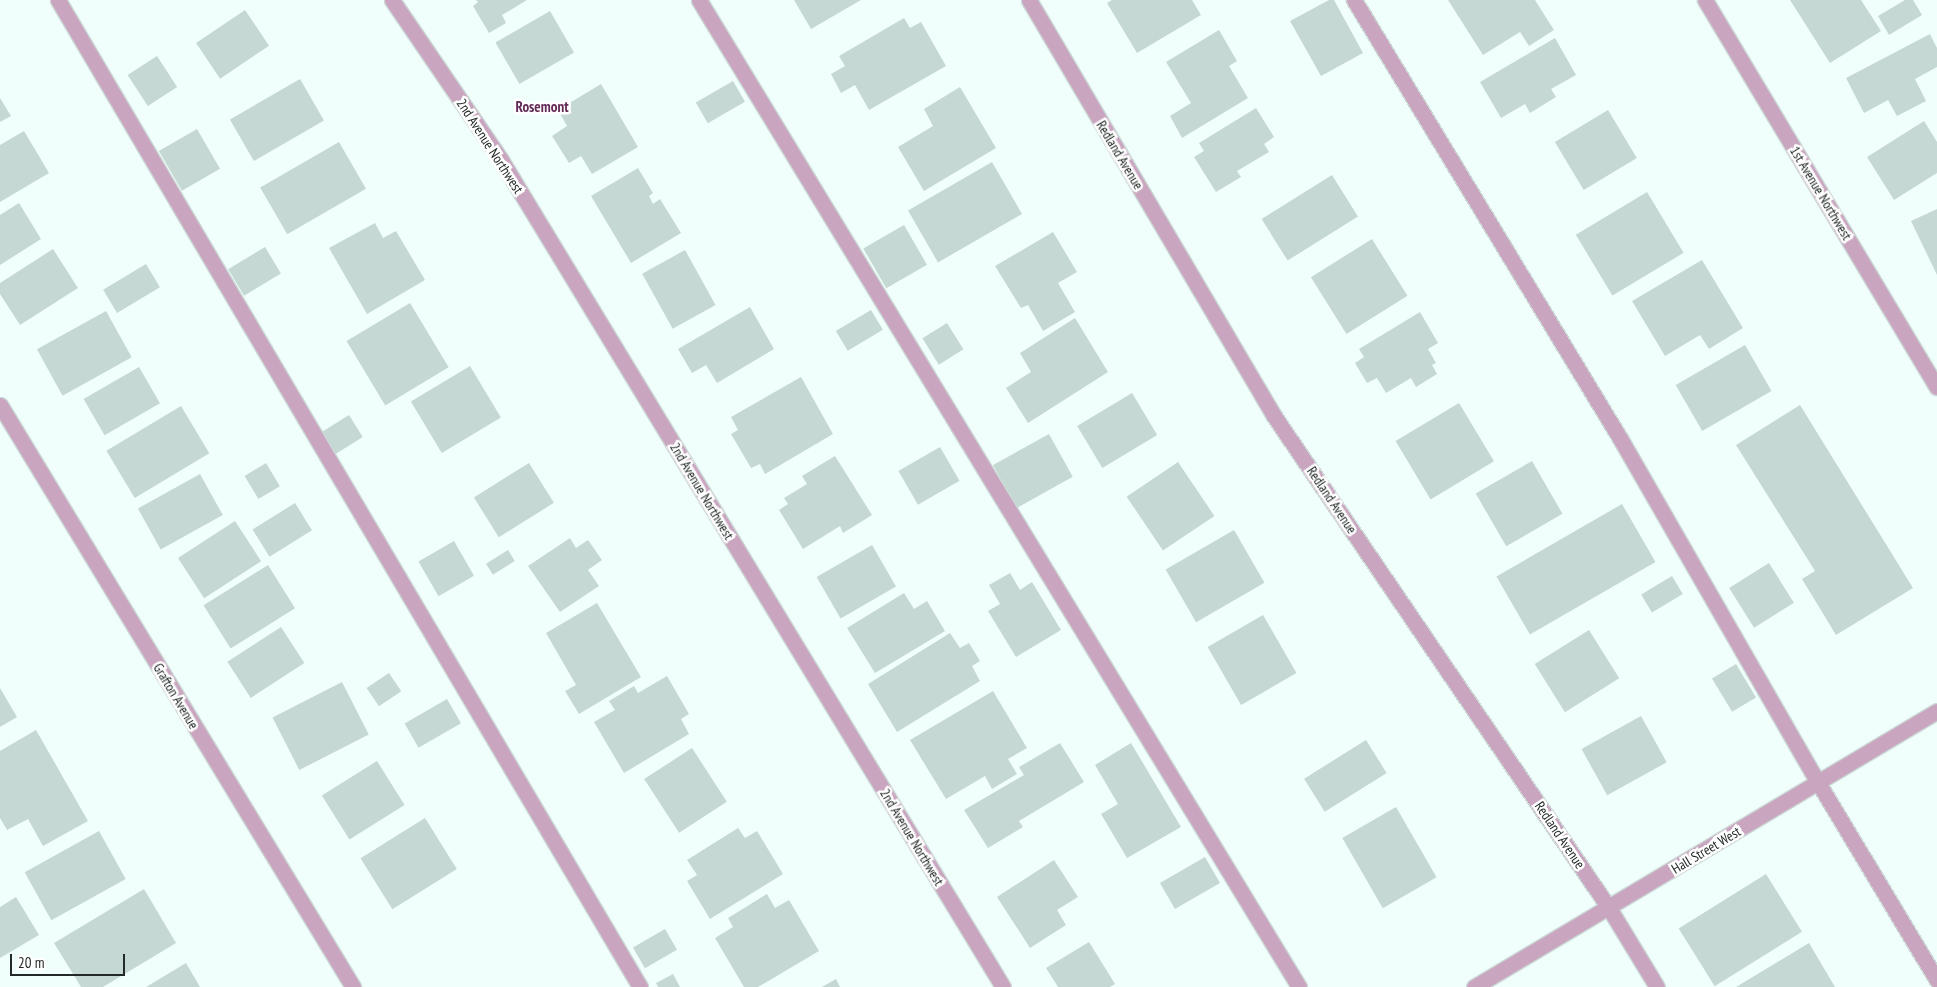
<!DOCTYPE html>
<html>
<head>
<meta charset="utf-8">
<style>
  body { margin:0 }
  #map { position:relative; width:1937px; height:987px; overflow:hidden; background:#f0fffb; font-family:"PT Sans Narrow",sans-serif }
  div>[style] { position:absolute }
  [style*='--x'] { left:calc(var(--x)*1px); top:calc(var(--y)*1px); width:calc(var(--w)*1px); rotate:calc(var(--a)*1deg) }
  .building>* { inset:0; background:#c6d8d4; transform-origin:0 0 }
  .roads { filter:drop-shadow(1px 0 #cbd8d5) drop-shadow(-1px 0 #cbd8d5) drop-shadow(0 1px #cbd8d5) drop-shadow(0 -1px #cbd8d5) }
  .lane>* { height:15px; margin:-7.5px; padding:0 7.5px; transform-origin:7.5px; border-radius:7.5px; background:#c9a5c0 }
  .street>* { height:15px; margin:-7.5px; padding:0 7.5px; transform-origin:7.5px; border-radius:7.5px; background:#c9a5c0 }
  span { translate:-50% -50%; white-space:nowrap; text-align:center; line-height:1.15; -webkit-text-stroke:5px #fff; paint-order:stroke }
  .street-label { font-size:14px; color:#232928 }
  .neighbourhood-label { font-size:15px; color:#632c58; font-weight:700 }
  .scale { position:absolute; left:10px; top:954px; width:115px; height:22px; box-sizing:border-box; border:2px solid #232928; border-top:0; padding-left:6px; font-size:15px; line-height:18px; white-space:nowrap; color:#232928; -webkit-text-stroke:4px #fff; paint-order:stroke }
</style>
</head>
<body>
<div id="map">
  <div class="building">
    <div style="clip-path:polygon(476px 0,527px 0,502px 15px,506px 23px,489px 33px,473px 6px,478px 2px)"></div>
    <div style="clip-path:polygon(794px 0,861px 0,811px 29px)"></div>
    <div style="clip-path:polygon(1112px 0,1192px 0,1201px 15px,1137px 53px,1107px 3px)"></div>
    <div style="clip-path:polygon(1329px 0,1334px 0,1363px 53px,1321px 76px,1290px 21px)"></div>
    <div style="clip-path:polygon(1448px 0,1535px 0,1554px 30px,1529px 46px,1520px 32px,1483px 55px)"></div>
    <div style="clip-path:polygon(1790px 0,1861px 0,1881px 31px,1830px 63px)"></div>
    <div style="clip-path:polygon(1905px 0,1913px 0,1922px 15px,1889px 35px,1878px 16px)"></div>
    <div style="left:245px;top:10px;width:43px;height:59px;rotate:56deg"></div>
    <div style="left:550px;top:11px;width:48px;height:63px;rotate:60deg"></div>
    <div style="clip-path:polygon(904px 18px,910px 28px,921px 22px,946px 66px,869px 110px,855px 85px,841px 93px,831px 74px,845px 66px,839px 56px)"></div>
    <div style="clip-path:polygon(1219px 30px,1237px 61px,1229px 66px,1248px 98px,1182px 138px,1170px 116px,1191px 103px,1166px 62px)"></div>
    <div style="clip-path:polygon(1930px 34px,1937px 48px,1937px 67px,1915px 79px,1926px 101px,1897px 116px,1888px 100px,1864px 113px,1846px 78px)"></div>
    <div style="clip-path:polygon(1555px 38px,1576px 75px,1551px 89px,1556px 97px,1530px 113px,1525px 104px,1501px 118px,1480px 82px)"></div>
    <div style="left:157px;top:56px;width:37px;height:35px;rotate:57deg"></div>
    <div style="left:300px;top:79px;width:48px;height:81px;rotate:60deg"></div>
    <div style="left:733px;top:81px;width:24px;height:43px;rotate:60deg"></div>
    <div style="clip-path:polygon(601px 84px,638px 147px,592px 174px,581px 156px,569px 163px,552px 136px,567px 126px,558px 110px)"></div>
    <div style="clip-path:polygon(960px 87px,996px 148px,924px 191px,898px 147px,933px 126px,924px 109px)"></div>
    <div style="clip-path:polygon(0 98px,11px 116px,0 122px)"></div>
    <div style="clip-path:polygon(1256px 108px,1274px 137px,1264px 144px,1269px 152px,1237px 171px,1241px 177px,1216px 192px,1194px 157px,1204px 151px,1199px 143px)"></div>
    <div style="left:1608px;top:110px;width:56px;height:62px;rotate:59deg"></div>
    <div style="clip-path:polygon(1924px 121px,1937px 142px,1937px 173px,1894px 200px,1867px 157px)"></div>
    <div style="left:197px;top:129px;width:46px;height:44px;rotate:60deg"></div>
    <div style="clip-path:polygon(24px 131px,49px 173px,0 202px,0 145px)"></div>
    <div style="left:339px;top:142px;width:54px;height:91px;rotate:60deg"></div>
    <div style="left:992px;top:162px;width:60px;height:97px;rotate:60deg"></div>
    <div style="clip-path:polygon(638px 168px,653px 193px,649px 196px,653px 204px,660px 199px,681px 233px,631px 263px,591px 196px)"></div>
    <div style="left:1332px;top:175px;width:49px;height:83px;rotate:58deg"></div>
    <div style="left:1647px;top:192px;width:71px;height:83px;rotate:59deg"></div>
    <div style="clip-path:polygon(19px 203px,41px 239px,0 265px,0 215px)"></div>
    <div style="clip-path:polygon(1937px 209px,1937px 275px,1911px 221px)"></div>
    <div style="clip-path:polygon(375px 223px,383px 238px,396px 231px,425px 280px,367px 314px,329px 248px)"></div>
    <div style="left:904px;top:225px;width:46px;height:47px;rotate:60deg"></div>
    <div style="clip-path:polygon(1053px 232px,1077px 272px,1058px 283px,1075px 312px,1043px 331px,1028px 305px,1021px 308px,995px 266px)"></div>
    <div style="left:1372px;top:239px;width:67px;height:72px;rotate:58deg"></div>
    <div style="left:265px;top:247px;width:31px;height:43px;rotate:59deg"></div>
    <div style="clip-path:polygon(53px 249px,78px 288px,20px 325px,0 294px,0 283px)"></div>
    <div style="left:685px;top:250px;width:63px;height:49px;rotate:61deg"></div>
    <div style="clip-path:polygon(1702px 260px,1743px 328px,1709px 349px,1700px 335px,1665px 356px,1632px 301px)"></div>
    <div style="left:146px;top:264px;width:27px;height:50px;rotate:59deg"></div>
    <div style="left:410px;top:303px;width:75px;height:74px;rotate:59deg"></div>
    <div style="clip-path:polygon(750px 307px,774px 349px,717px 383px,706px 365px,692px 373px,678px 349px)"></div>
    <div style="left:871px;top:310px;width:23px;height:41px;rotate:59deg"></div>
    <div style="left:106px;top:311px;width:53px;height:79px;rotate:61deg"></div>
    <div style="clip-path:polygon(1420px 312px,1438px 343px,1428px 349px,1436px 363px,1432px 365px,1437px 374px,1416px 387px,1411px 378px,1386px 393px,1377px 378px,1367px 383px,1355px 363px,1364px 357px,1359px 349px)"></div>
    <div style="clip-path:polygon(1075px 318px,1108px 372px,1028px 423px,1006px 388px,1031px 372px,1020px 353px)"></div>
    <div style="left:947px;top:323px;width:31px;height:29px;rotate:58deg"></div>
    <div style="left:1745px;top:345px;width:53px;height:80px;rotate:60deg"></div>
    <div style="left:470px;top:366px;width:60px;height:69px;rotate:59deg"></div>
    <div style="left:139px;top:367px;width:42px;height:64px;rotate:60deg"></div>
    <div style="clip-path:polygon(801px 377px,833px 434px,765px 474px,760px 464px,751px 468px,731px 434px,738px 430px,731px 417px)"></div>
    <div style="left:1132px;top:393px;width:49px;height:64px;rotate:59deg"></div>
    <div style="left:1459px;top:403px;width:68px;height:74px;rotate:59deg"></div>
    <div style="clip-path:polygon(1800px 405px,1913px 588px,1836px 635px,1802px 579px,1815px 571px,1736px 445px)"></div>
    <div style="left:181px;top:406px;width:55px;height:87px;rotate:59deg"></div>
    <div style="left:349px;top:415px;width:26px;height:34px;rotate:58deg"></div>
    <div style="left:1049px;top:434px;width:49px;height:64px;rotate:61deg"></div>
    <div style="left:940px;top:447px;width:39px;height:48px;rotate:60deg"></div>
    <div style="clip-path:polygon(835px 456px,872px 515px,843px 533px,840px 526px,803px 549px,779px 510px,788px 504px,784px 498px,807px 484px,802px 476px)"></div>
    <div style="left:1532px;top:461px;width:61px;height:65px;rotate:60deg"></div>
    <div style="left:1178px;top:462px;width:65px;height:62px;rotate:56deg"></div>
    <div style="left:266px;top:463px;width:27px;height:25px;rotate:59deg"></div>
    <div style="left:529px;top:463px;width:47px;height:65px;rotate:58deg"></div>
    <div style="left:200px;top:474px;width:47px;height:71px;rotate:61deg"></div>
    <div style="left:295px;top:503px;width:32px;height:50px;rotate:58deg"></div>
    <div style="left:1622px;top:504px;width:67px;height:145px;rotate:60deg"></div>
    <div style="left:235px;top:521px;width:48px;height:68px;rotate:57deg"></div>
    <div style="left:1234px;top:530px;width:61px;height:79px;rotate:60deg"></div>
    <div style="clip-path:polygon(570px 538px,576px 548px,588px 540px,602px 560px,588px 570px,599px 586px,560px 612px,528px 566px)"></div>
    <div style="left:454px;top:541px;width:40px;height:41px;rotate:60deg"></div>
    <div style="left:872px;top:545px;width:48px;height:64px;rotate:60deg"></div>
    <div style="left:508px;top:550px;width:13px;height:26px;rotate:58deg"></div>
    <div style="left:1769px;top:563px;width:47px;height:47px;rotate:58deg"></div>
    <div style="left:268px;top:565px;width:51px;height:76px;rotate:58deg"></div>
    <div style="clip-path:polygon(1010px 573px,1020px 590px,1032px 582px,1061px 630px,1016px 657px,988px 611px,1000px 604px,989px 585px)"></div>
    <div style="left:1672px;top:576px;width:21px;height:36px;rotate:59deg"></div>
    <div style="clip-path:polygon(904px 593px,914px 609px,927px 601px,945px 631px,875px 673px,847px 628px)"></div>
    <div style="clip-path:polygon(597px 603px,641px 677px,579px 714px,565px 691px,576px 685px,546px 633px)"></div>
    <div style="left:1263px;top:615px;width:67px;height:64px;rotate:60deg"></div>
    <div style="left:281px;top:627px;width:43px;height:64px;rotate:57deg"></div>
    <div style="left:1589px;top:630px;width:57px;height:64px;rotate:58deg"></div>
    <div style="clip-path:polygon(950px 633px,960px 648px,969px 643px,980px 661px,972px 666px,980px 681px,897px 732px,868px 684px)"></div>
    <div style="left:1736px;top:664px;width:39px;height:28px;rotate:59deg"></div>
    <div style="left:389px;top:673px;width:22px;height:27px;rotate:56deg"></div>
    <div style="clip-path:polygon(667px 676px,689px 714px,681px 719px,689px 734px,624px 773px,594px 722px,615px 710px,609px 701px,634px 686px,638px 693px)"></div>
    <div style="left:342px;top:682px;width:59px;height:78px;rotate:63deg"></div>
    <div style="clip-path:polygon(0 688px,17px 717px,0 727px)"></div>
    <div style="clip-path:polygon(993px 691px,1027px 748px,1008px 759px,1017px 774px,992px 789px,985px 776px,946px 799px,910px 740px)"></div>
    <div style="left:447px;top:699px;width:28px;height:49px;rotate:60deg"></div>
    <div style="left:1641px;top:716px;width:53px;height:68px;rotate:61deg"></div>
    <div style="clip-path:polygon(36px 730px,88px 821px,43px 846px,28px 819px,7px 830px,0 818px,0 751px)"></div>
    <div style="left:1366px;top:740px;width:39px;height:73px;rotate:58deg"></div>
    <div style="clip-path:polygon(1060px 743px,1084px 782px,1019px 821px,1023px 827px,988px 848px,964px 810px,1024px 775px,1019px 767px)"></div>
    <div style="clip-path:polygon(1131px 743px,1181px 827px,1127px 858px,1101px 814px,1118px 804px,1095px 765px)"></div>
    <div style="left:692px;top:748px;width:64px;height:57px;rotate:57deg"></div>
    <div style="left:377px;top:761px;width:52px;height:65px;rotate:58deg"></div>
    <div style="left:1396px;top:807px;width:81px;height:62px;rotate:60deg"></div>
    <div style="left:425px;top:818px;width:60px;height:76px;rotate:58deg"></div>
    <div style="clip-path:polygon(738px 828px,745px 838px,757px 831px,783px 874px,710px 919px,687px 881px,697px 875px,687px 860px)"></div>
    <div style="left:99px;top:831px;width:55px;height:85px;rotate:61deg"></div>
    <div style="left:1205px;top:857px;width:30px;height:52px;rotate:60deg"></div>
    <div style="clip-path:polygon(1054px 860px,1078px 897px,1057px 910px,1066px 925px,1030px 948px,997px 897px)"></div>
    <div style="left:1766px;top:874px;width:68px;height:103px;rotate:58deg"></div>
    <div style="clip-path:polygon(144px 889px,176px 943px,103px 987px,81px 987px,54px 943px)"></div>
    <div style="clip-path:polygon(767px 894px,775px 908px,789px 900px,819px 951px,758px 987px,744px 987px,715px 938px,733px 927px,728px 918px)"></div>
    <div style="clip-path:polygon(16px 897px,39px 935px,0 958px,0 907px)"></div>
    <div style="left:665px;top:929px;width:24px;height:37px;rotate:60deg"></div>
    <div style="clip-path:polygon(1089px 942px,1115px 984px,1110px 987px,1058px 987px,1046px 968px)"></div>
    <div style="clip-path:polygon(1809px 943px,1835px 987px,1736px 987px)"></div>
    <div style="clip-path:polygon(186px 963px,200px 987px,146px 987px)"></div>
    <div style="clip-path:polygon(673px 974px,680px 987px,658px 987px,656px 983px)"></div>
    <div style="clip-path:polygon(836px 979px,840px 987px,822px 987px)"></div>
  </div>
  <div class="roads">
    <div class="lane">
      <div style="--x:58;--y:0;--w:1146;--a:59.47"></div>
      <div style="--x:699;--y:0;--w:1155;--a:58.7"></div>
      <div style="--x:1354;--y:0;--w:515;--a:58.75"></div>
      <div style="--x:1621;--y:440;--w:397;--a:60.1"></div>
      <div style="--x:1819;--y:784;--w:229;--a:59"></div>
    </div>
    <div class="street">
      <div style="--x:392;--y:0;--w:194;--a:55.7"></div>
      <div style="--x:501;--y:160;--w:967;--a:58.74"></div>
      <div style="--x:1029;--y:0;--w:483;--a:59.5"></div>
      <div style="--x:1274;--y:416;--w:595;--a:55.75"></div>
      <div style="--x:1609;--y:908;--w:92;--a:58.7"></div>
      <div style="--x:1705;--y:0;--w:451;--a:59.1"></div>
      <div style="--x:0;--y:405;--w:681;--a:58.76"></div>
      <div style="--x:1474;--y:987;--w:539;--a:-30.8"></div>
    </div>
  </div>
  <div class="street-label">
    <span style="left:490px;top:146px;rotate:57deg">2nd Avenue Northwest</span>
    <span style="left:1120px;top:155px;rotate:59deg">Redland Avenue</span>
    <span style="left:1821px;top:193px;rotate:59deg">1st Avenue Northwest</span>
    <span style="left:702px;top:491px;rotate:59deg">2nd Avenue Northwest</span>
    <span style="left:1332px;top:500px;rotate:56deg">Redland Avenue</span>
    <span style="left:176px;top:696px;rotate:59deg">Grafton Avenue</span>
    <span style="left:1560px;top:835px;rotate:56deg">Redland Avenue</span>
    <span style="left:912px;top:837px;rotate:59deg">2nd Avenue Northwest</span>
    <span style="left:1706px;top:850px;rotate:-31deg">Hall Street West</span>
  </div>
  <div class="neighbourhood-label">
    <span style="left:542px;top:107px">Rosemont</span>
  </div>
  <div class="scale">20 m</div>
</div>
</body>
</html>
